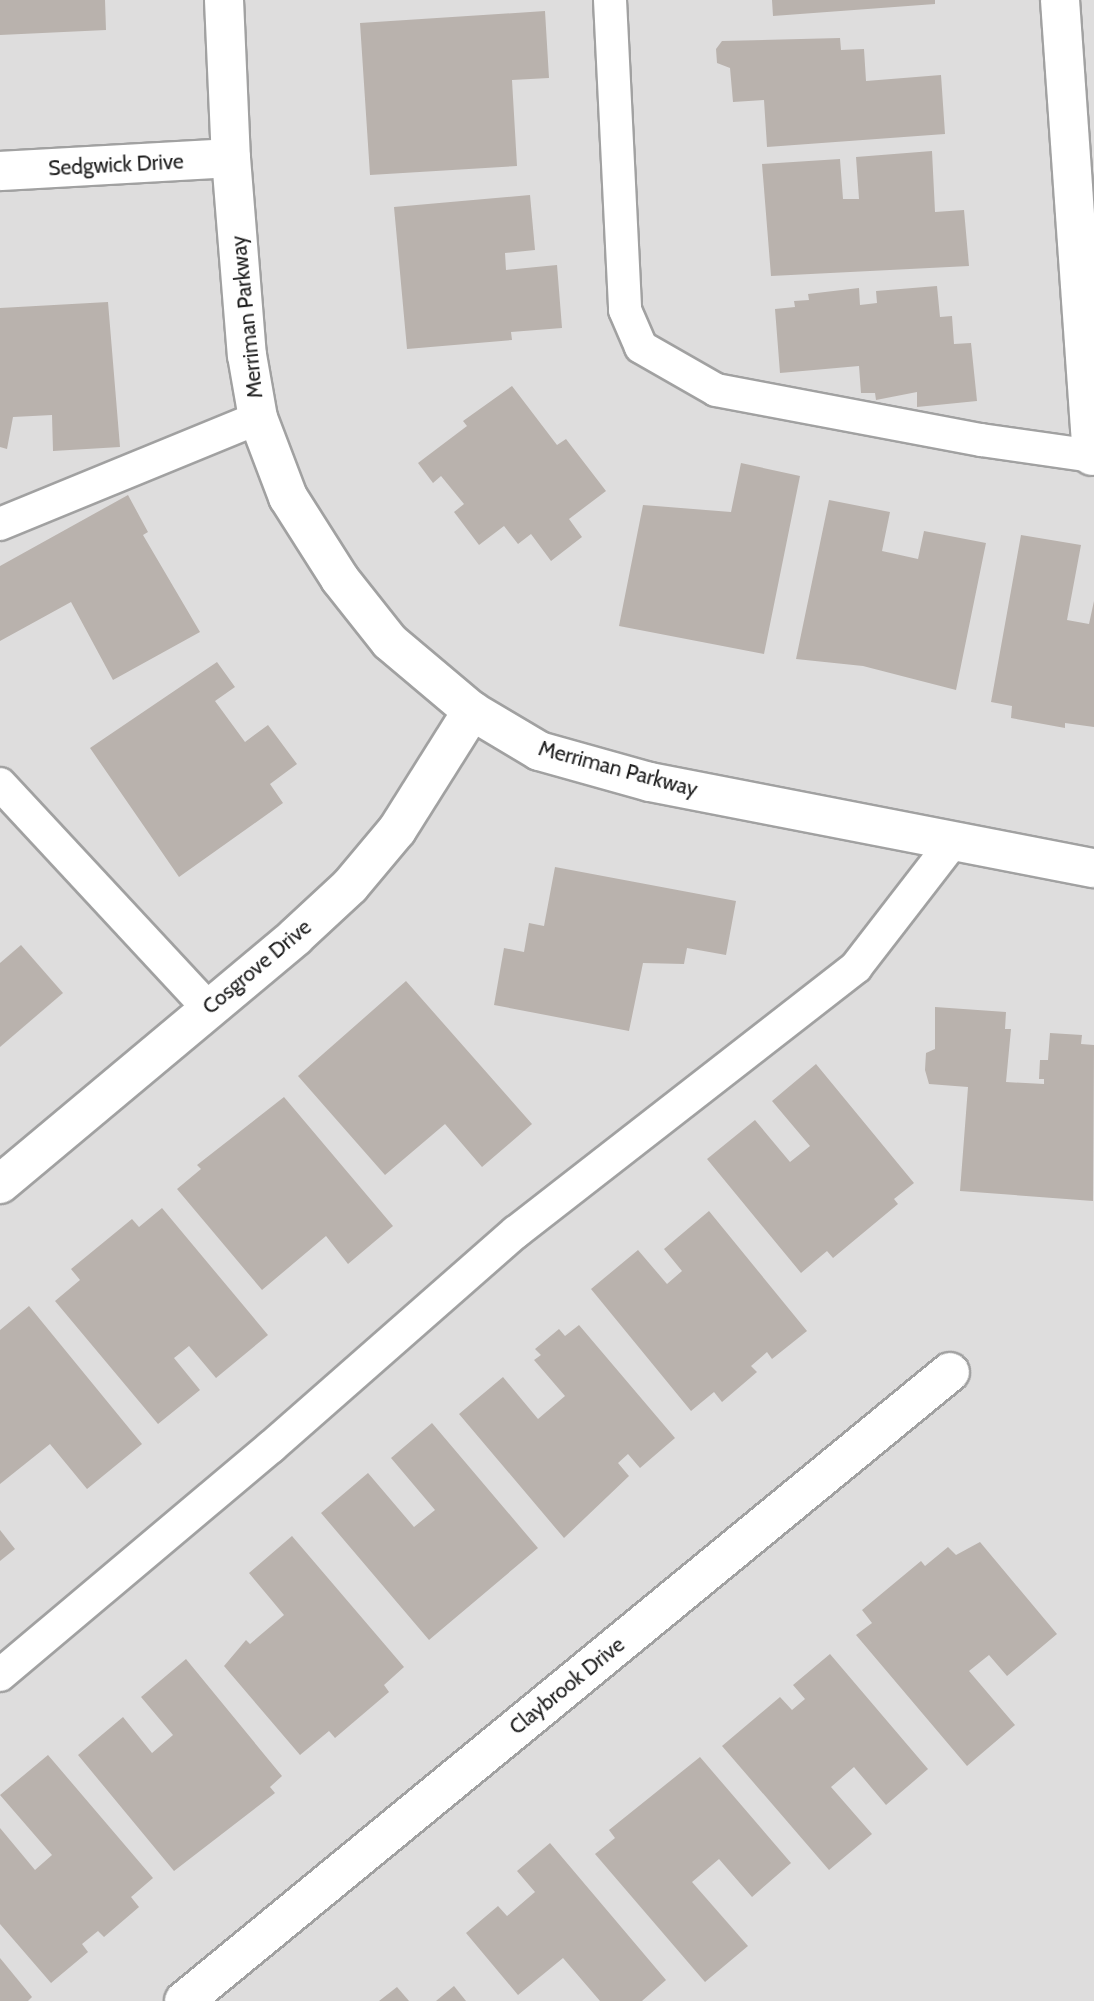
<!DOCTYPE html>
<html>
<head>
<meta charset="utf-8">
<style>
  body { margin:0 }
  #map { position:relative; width:1094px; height:2001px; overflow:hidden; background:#efede7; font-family:Cabin,sans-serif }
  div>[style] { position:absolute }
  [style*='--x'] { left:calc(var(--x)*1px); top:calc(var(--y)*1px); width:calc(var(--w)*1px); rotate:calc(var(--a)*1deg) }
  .residential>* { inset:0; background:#dedddd; transform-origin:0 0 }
  .building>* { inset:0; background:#b9b2ad }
  .roads { filter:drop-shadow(2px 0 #a1a1a1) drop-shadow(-2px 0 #a1a1a1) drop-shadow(0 2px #a1a1a1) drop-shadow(0 -2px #a1a1a1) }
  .lane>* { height:32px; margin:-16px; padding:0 16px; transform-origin:16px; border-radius:16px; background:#fff }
  .street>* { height:38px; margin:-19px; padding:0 19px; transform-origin:19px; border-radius:19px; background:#fff }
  span { translate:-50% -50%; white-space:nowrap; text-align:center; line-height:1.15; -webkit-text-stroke:6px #fff; paint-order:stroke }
  .street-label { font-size:21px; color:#202020 }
</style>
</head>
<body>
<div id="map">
  <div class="residential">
    <div style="left:0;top:0;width:1094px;height:2001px"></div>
  </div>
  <div class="building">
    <div style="clip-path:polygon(0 0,105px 0,106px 30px,0 35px)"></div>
    <div style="clip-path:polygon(772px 0,935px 0,935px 4px,773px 16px)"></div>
    <div style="clip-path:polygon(545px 11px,549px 78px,512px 80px,517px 166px,370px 175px,360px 23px)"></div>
    <div style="clip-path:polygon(840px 38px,841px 50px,864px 49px,866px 81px,941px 75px,945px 134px,767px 147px,764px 100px,733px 102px,730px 68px,717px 63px,716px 49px,722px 41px)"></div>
    <div style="clip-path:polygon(932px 151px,935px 212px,964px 210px,969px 266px,771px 276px,762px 164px,840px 159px,843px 199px,859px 199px,856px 157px)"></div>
    <div style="clip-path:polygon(530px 195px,535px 250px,505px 253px,506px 270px,557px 265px,562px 328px,511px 332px,512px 340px,407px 349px,394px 207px)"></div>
    <div style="clip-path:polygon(937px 286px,940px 317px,952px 316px,954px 344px,971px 343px,977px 401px,917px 407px,917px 392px,876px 400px,875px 393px,861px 393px,859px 366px,780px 373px,775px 309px,795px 307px,794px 301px,809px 300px,808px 294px,859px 288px,860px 305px,877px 303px,876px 291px)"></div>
    <div style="clip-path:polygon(108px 302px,120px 447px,53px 451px,52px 415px,13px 417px,7px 449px,0 447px,0 308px)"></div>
    <div style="clip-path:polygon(512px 386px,557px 445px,566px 439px,606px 491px,569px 519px,582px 537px,551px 561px,531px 534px,518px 544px,504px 526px,479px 545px,454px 512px,464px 504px,441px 476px,433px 483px,418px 463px,467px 426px,463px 421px)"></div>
    <div style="clip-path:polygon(741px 463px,800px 476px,764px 654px,619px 626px,643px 505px,731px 512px)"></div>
    <div style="clip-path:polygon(128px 495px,148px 532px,143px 535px,200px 632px,113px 680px,71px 602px,0 641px,0 566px)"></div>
    <div style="clip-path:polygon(829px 500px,890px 512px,882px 551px,918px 559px,924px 531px,986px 543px,956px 690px,863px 666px,796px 659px)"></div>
    <div style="clip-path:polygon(1021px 535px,1081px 545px,1067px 620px,1089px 624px,1094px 601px,1094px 727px,1065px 723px,1065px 728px,1011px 718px,1012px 706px,991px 702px)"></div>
    <div style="clip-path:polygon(217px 662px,235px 687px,215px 701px,245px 742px,268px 725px,297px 764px,270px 784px,283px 803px,179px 877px,90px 748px)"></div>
    <div style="clip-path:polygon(555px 867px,736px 901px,726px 955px,687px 948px,684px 964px,643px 963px,629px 1031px,494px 1005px,504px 948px,524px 952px,529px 923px,544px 926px)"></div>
    <div style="clip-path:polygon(21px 945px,63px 993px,0 1047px,0 963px)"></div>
    <div style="clip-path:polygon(406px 981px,532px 1124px,482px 1167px,445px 1124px,385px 1175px,298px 1076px)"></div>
    <div style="clip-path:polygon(935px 1007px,1006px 1012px,1005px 1029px,1011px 1029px,1006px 1082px,1044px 1084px,1044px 1079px,1039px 1079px,1040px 1060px,1048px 1060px,1050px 1033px,1082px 1035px,1081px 1044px,1094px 1045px,1093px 1201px,960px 1191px,968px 1087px,929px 1084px,925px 1070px,926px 1053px,935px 1049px)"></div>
    <div style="clip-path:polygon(816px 1064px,914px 1183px,894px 1199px,898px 1204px,833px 1258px,827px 1251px,801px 1273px,707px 1159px,755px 1120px,790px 1162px,810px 1146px,772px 1101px)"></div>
    <div style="clip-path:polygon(284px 1097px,393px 1226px,348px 1264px,326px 1236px,262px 1290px,177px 1189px,201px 1169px,197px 1165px)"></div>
    <div style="clip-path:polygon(162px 1208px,268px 1335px,216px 1378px,189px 1346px,174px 1358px,200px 1390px,158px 1424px,55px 1301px,80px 1280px,71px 1269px,132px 1219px,139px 1227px)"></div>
    <div style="clip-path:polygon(709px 1211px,807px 1331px,772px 1359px,767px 1352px,751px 1366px,757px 1372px,722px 1402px,714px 1392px,691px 1411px,591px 1289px,638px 1250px,667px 1284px,682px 1271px,664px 1249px)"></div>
    <div style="clip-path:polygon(29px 1306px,142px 1444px,87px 1489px,50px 1444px,0 1484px,0 1330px)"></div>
    <div style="clip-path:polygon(579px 1325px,675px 1438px,640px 1468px,628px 1454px,618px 1463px,629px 1476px,564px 1538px,459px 1414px,503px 1377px,538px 1419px,565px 1396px,534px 1360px,541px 1355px,535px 1349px,559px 1329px,565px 1336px)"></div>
    <div style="clip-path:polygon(432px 1423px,538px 1548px,429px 1640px,321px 1513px,368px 1473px,414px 1527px,435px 1510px,391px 1458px)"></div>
    <div style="clip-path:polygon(0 1530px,15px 1549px,0 1561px)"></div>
    <div style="clip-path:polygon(292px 1536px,404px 1667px,384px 1685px,389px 1692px,335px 1738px,329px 1731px,300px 1755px,224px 1666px,246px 1640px,250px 1644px,284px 1615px,249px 1573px)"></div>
    <div style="clip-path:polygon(980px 1542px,1057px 1634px,1007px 1676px,989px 1655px,969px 1671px,1015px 1725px,967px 1766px,856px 1635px,872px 1623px,862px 1610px,921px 1561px,925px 1566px,948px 1547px,956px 1555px)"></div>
    <div style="clip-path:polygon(830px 1654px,928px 1769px,886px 1805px,854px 1767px,831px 1787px,872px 1834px,829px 1870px,722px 1746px,780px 1697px,792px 1710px,805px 1699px,793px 1685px)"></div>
    <div style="clip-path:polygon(186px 1659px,282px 1776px,270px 1787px,275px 1793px,174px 1871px,78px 1755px,123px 1717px,152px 1753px,173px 1735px,141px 1697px)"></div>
    <div style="clip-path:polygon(48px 1755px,153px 1878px,131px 1897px,139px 1907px,104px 1937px,98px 1931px,82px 1944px,88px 1952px,51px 1983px,0 1924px,0 1828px,35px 1870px,52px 1855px,0 1795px)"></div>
    <div style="clip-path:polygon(700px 1757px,791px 1863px,752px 1897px,719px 1859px,692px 1882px,748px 1946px,705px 1982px,595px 1854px,615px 1838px,609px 1830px)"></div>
    <div style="clip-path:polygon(550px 1843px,666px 1980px,642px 2001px,600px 2001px,563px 1958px,518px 1995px,466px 1933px,498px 1906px,507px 1916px,535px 1892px,517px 1871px)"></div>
    <div style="clip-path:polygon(0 1958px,32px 1997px,28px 2001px,0 2001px)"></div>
    <div style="clip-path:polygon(454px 1986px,466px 2001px,436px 2001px)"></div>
    <div style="clip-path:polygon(397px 1987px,409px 2001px,379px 2001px)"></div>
  </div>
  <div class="roads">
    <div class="lane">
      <div style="--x:610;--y:0;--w:310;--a:87.2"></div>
      <div style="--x:625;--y:310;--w:40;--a:66.6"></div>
      <div style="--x:641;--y:347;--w:86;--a:29.8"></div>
      <div style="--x:716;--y:390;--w:270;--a:10.7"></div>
      <div style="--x:981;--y:440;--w:114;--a:8.1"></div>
      <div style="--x:0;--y:524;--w:279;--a:-22.3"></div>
      <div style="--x:0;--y:784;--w:306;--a:47.1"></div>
      <div style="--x:0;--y:1675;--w:354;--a:-40.1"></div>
      <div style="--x:271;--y:1447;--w:326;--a:-41.3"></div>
      <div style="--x:516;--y:1232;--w:431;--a:-37.9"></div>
      <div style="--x:856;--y:967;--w:160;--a:-52.3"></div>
    </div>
    <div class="street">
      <div style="--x:224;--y:0;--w:158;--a:87.5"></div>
      <div style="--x:231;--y:158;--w:198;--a:85.4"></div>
      <div style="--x:247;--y:355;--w:64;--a:80.1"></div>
      <div style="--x:258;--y:418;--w:85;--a:69.2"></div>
      <div style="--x:288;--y:497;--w:97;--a:57.6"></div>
      <div style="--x:340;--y:579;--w:80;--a:51.6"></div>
      <div style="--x:390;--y:642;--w:107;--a:40.1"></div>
      <div style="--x:472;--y:711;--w:78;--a:30.8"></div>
      <div style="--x:539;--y:751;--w:115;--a:15.6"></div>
      <div style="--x:650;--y:782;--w:452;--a:11"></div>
      <div style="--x:1060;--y:0;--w:457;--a:86"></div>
      <div style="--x:0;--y:171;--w:231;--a:-3.2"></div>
      <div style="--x:0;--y:1184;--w:385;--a:-39.9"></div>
      <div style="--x:295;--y:937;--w:75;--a:-42.8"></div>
      <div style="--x:350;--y:886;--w:73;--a:-50"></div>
      <div style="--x:397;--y:830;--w:141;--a:-57.8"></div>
      <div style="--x:184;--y:2001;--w:991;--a:-39.39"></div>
    </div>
  </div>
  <div class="street-label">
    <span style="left:116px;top:165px;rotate:-3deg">Sedgwick Drive</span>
    <span style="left:247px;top:317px;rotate:-96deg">Merriman Parkway</span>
    <span style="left:618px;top:769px;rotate:15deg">Merriman Parkway</span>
    <span style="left:257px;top:967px;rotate:-40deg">Cosgrove Drive</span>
    <span style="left:567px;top:1686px;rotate:-39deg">Claybrook Drive</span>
  </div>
</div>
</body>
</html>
